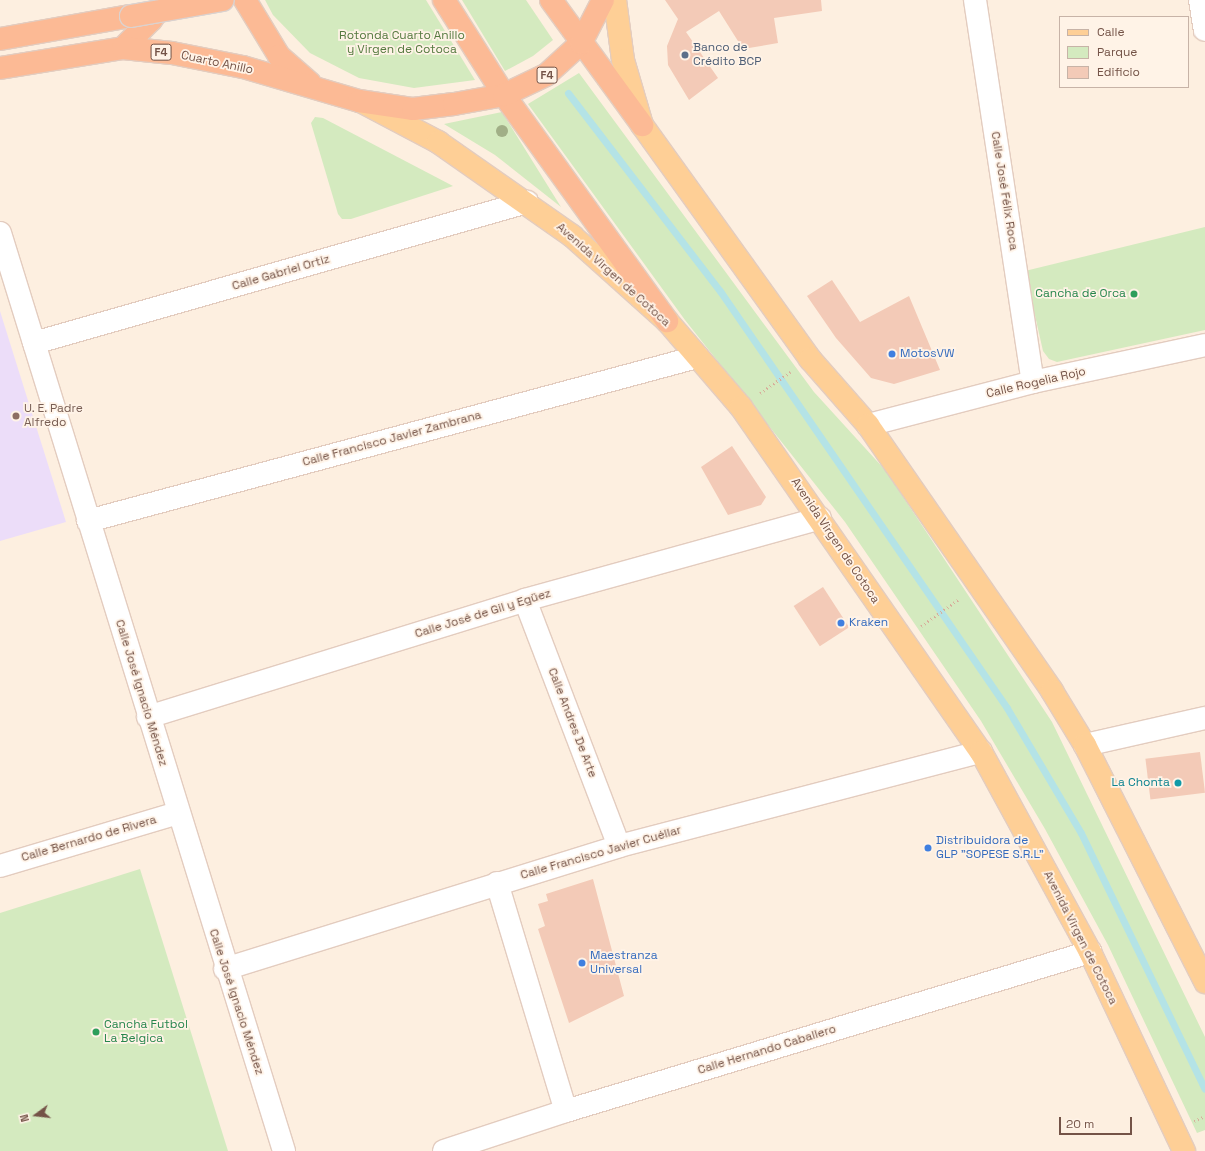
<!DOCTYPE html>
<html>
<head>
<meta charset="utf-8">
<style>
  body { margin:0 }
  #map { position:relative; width:1205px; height:1151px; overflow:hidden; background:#fdefe0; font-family:"Space Grotesk",sans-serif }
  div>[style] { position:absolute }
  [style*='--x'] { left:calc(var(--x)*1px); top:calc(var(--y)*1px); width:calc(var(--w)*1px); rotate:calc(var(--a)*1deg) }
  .education>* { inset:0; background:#ecddf9 }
  .green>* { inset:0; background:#d4eabf }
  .stream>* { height:7px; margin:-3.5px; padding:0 3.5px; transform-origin:3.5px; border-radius:3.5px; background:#b4e3e6 }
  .building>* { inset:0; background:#f3cab7; transform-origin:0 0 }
  .path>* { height:2.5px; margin-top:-1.25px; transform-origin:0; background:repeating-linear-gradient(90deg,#d7ad9a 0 1px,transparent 0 4px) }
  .roads { filter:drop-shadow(1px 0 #e3ccbf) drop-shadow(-1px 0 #e3ccbf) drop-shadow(0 1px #e3ccbf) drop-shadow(0 -1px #e3ccbf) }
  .minor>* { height:22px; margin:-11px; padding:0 11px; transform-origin:11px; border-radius:11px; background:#fff }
  .primary>* { height:22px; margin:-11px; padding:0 11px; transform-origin:11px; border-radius:11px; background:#fecf96 }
  .trunk>* { height:22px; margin:-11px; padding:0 11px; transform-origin:11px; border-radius:11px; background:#fcba95 }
  .bridges { filter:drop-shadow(1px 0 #dbd2cf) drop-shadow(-1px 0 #dbd2cf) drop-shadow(0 1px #dbd2cf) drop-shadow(0 -1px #dbd2cf) }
  .trunk-bridge>* { height:22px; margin:-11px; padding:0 11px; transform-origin:11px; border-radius:11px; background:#fcba95 }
  .trees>* { width:12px; height:12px; margin:-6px; border-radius:50%; background:#a1af87 }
  .dots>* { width:11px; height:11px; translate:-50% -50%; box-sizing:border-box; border:2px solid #fff3e7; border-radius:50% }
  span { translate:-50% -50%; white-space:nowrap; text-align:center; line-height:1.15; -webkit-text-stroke:3.5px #fff3e7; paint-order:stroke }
  .shield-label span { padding:1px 3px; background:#fff3e7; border:1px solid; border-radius:3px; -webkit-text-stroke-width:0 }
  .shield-label { font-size:11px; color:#745347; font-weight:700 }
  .park-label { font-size:12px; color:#557a3f }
  .service-label { font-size:12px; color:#4e5e75 }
  .left { translate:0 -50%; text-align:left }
  .street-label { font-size:12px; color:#745347 }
  .leisure-label { font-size:12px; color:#27864d }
  .right { translate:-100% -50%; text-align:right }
  .shop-label { font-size:12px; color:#366cbe }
  .education-label { font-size:12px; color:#785e54 }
  .culture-label { font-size:12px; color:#0d838f }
  .legend { position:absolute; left:1059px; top:16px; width:130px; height:72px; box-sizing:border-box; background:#fff3e7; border:1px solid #c7b3a7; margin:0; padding:5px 7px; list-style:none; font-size:12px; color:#745347 }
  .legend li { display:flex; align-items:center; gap:8px; height:20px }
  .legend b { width:20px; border:1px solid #c7b3a7 }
  .north { position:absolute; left:16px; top:1095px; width:40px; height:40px; -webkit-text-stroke:3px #fff3e7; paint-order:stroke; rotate:255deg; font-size:11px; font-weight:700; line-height:16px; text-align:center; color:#745347 }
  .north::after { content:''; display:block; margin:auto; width:14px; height:18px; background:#745347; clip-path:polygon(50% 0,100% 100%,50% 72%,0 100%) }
  .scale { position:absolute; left:1059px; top:1117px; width:73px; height:18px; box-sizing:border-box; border:2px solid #745347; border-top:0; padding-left:5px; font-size:12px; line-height:14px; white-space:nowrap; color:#745347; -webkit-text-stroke:3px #fff3e7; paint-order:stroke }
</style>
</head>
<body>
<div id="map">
  <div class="education">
    <div style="clip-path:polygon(0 311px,66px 522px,0 541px)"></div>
  </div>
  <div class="green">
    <div style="clip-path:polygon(265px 0,426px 0,475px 80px,414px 88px,359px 78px,310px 53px,273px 15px)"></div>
    <div style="clip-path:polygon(462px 0,526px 0,553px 40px,533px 56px,505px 71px)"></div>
    <div style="clip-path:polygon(579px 73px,814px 392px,886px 471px,1052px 722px,1205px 1037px,1205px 1130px,1197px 1133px,1108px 945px,1045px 829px,981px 721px,845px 522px,685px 320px,528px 104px)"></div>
    <div style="clip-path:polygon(502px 112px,561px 207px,495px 155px,444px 124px)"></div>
    <div style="clip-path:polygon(315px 117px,323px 118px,453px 186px,351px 219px,342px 219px,338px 214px,311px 123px)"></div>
    <div style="clip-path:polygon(1205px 227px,1205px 330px,1057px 362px,1049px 359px,1043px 351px,1025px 271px)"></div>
    <div style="clip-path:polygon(140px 869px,228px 1151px,0 1151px,0 913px)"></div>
  </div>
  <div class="stream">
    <div style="--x:568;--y:93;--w:250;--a:52.5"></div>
    <div style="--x:720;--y:291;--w:506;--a:55.46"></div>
    <div style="--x:1007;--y:708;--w:145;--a:59.4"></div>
    <div style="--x:1081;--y:833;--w:284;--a:64.2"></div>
  </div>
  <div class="building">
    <div style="clip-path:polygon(665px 0,821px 0,822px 11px,774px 18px,778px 43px,743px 49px,719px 11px,686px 32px,718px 78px,689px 100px,668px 65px,667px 46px,678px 19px)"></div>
    <div style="clip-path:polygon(832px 280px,860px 322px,909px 296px,940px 370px,894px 384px,871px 378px,836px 338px,807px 296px)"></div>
    <div style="clip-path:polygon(732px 446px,766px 497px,761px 505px,728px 515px,701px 467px)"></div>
    <div style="left:823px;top:587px;width:48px;height:35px;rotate:57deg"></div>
    <div style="left:1200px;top:752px;width:41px;height:55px;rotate:83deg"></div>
    <div style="clip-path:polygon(593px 879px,624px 996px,569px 1023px,538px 929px,545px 926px,538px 904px,548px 901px,546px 894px)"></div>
  </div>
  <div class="path">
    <div style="--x:760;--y:393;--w:37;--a:-35"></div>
    <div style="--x:921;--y:626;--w:47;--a:-35.4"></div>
    <div style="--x:1194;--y:1121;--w:12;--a:-24"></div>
  </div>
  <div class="roads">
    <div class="minor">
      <div style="--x:975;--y:0;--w:386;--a:81.4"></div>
      <div style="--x:1200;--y:0;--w:30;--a:81"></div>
      <div style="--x:0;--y:233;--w:961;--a:72.81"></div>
      <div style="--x:34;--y:343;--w:513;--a:-15.96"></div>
      <div style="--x:868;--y:425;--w:171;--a:-14.6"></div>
      <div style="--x:1033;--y:382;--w:176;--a:-12.1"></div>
      <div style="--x:88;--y:521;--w:631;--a:-15.07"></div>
      <div style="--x:525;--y:600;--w:263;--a:69.1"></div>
      <div style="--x:148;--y:717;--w:395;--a:-17.2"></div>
      <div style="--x:525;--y:600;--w:306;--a:-15.5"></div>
      <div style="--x:1085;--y:745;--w:123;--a:-12.7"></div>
      <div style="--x:0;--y:866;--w:186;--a:-16.6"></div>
      <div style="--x:497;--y:883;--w:238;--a:73.2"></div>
      <div style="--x:225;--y:969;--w:413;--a:-17.3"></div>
      <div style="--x:619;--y:846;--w:374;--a:-14.6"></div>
      <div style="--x:444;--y:1151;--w:128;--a:-18.2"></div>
      <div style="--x:566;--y:1111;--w:548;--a:-16.88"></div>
    </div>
    <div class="primary">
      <div style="--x:615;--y:0;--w:61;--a:82.4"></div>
      <div style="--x:623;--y:60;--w:68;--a:73.7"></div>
      <div style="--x:642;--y:125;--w:288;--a:54.3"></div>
      <div style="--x:810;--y:359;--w:88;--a:48.7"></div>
      <div style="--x:868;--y:425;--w:323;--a:55.3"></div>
      <div style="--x:1052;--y:691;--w:63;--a:58.6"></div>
      <div style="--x:1085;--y:745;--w:266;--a:63.1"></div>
      <div style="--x:364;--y:103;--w:84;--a:27.8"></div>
      <div style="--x:438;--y:142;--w:164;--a:35"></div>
      <div style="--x:572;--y:236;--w:127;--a:41.8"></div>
      <div style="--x:667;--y:321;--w:113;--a:49.3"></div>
      <div style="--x:741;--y:407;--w:420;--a:55.2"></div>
      <div style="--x:981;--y:752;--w:228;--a:61.4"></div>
      <div style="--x:1090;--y:952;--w:220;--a:64.7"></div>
    </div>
    <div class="trunk">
      <div style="--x:245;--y:0;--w:66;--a:58.7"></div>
      <div style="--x:279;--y:56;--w:41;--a:41.1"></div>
      <div style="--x:444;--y:0;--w:112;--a:57.7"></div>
      <div style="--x:504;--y:95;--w:279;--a:54.2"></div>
      <div style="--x:551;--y:0;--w:155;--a:53.9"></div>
      <div style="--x:0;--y:39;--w:133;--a:-10"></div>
      <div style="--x:123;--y:48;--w:40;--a:-45"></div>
      <div style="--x:151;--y:20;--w:24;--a:-54"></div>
      <div style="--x:0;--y:68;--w:125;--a:-9.2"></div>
      <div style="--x:123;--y:48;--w:49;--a:5.8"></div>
      <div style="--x:172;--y:53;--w:72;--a:11.2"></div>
      <div style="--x:243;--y:67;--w:121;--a:16.3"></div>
      <div style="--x:359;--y:101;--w:55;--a:8.4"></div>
      <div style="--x:413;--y:109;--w:41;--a:-7"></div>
      <div style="--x:454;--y:104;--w:51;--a:-10.2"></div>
      <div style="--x:504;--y:95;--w:47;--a:-25.5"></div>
      <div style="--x:546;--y:75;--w:47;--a:-42.4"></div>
      <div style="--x:581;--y:43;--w:48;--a:-62.9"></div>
    </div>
  </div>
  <div class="bridges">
    <div class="trunk-bridge">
      <div style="--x:131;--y:16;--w:93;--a:-9.9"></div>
    </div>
  </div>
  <div class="trees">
    <div style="left:502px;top:131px"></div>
  </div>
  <div class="dots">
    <div style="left:685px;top:55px;background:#5c6f8a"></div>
    <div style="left:1134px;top:294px;background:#2e9e5b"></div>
    <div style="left:892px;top:354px;background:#3f7fe0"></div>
    <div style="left:16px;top:416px;background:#8d6e63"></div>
    <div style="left:841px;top:623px;background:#3f7fe0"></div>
    <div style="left:1178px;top:783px;background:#0f9aa8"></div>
    <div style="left:928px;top:848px;background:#3f7fe0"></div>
    <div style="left:582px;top:963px;background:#3f7fe0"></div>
    <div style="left:96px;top:1032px;background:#2e9e5b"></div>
  </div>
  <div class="shield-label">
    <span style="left:161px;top:52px">F4</span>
    <span style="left:547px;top:75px">F4</span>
  </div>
  <div class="park-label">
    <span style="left:402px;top:43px">Rotonda Cuarto Anillo<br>y Virgen de Cotoca</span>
  </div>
  <div class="service-label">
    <span class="left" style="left:693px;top:55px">Banco de<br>Crédito BCP</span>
  </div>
  <div class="street-label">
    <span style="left:217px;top:63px;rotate:12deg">Cuarto Anillo</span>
    <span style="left:1004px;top:191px;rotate:81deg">Calle José Félix Roca</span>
    <span style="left:281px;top:273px;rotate:-16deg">Calle Gabriel Ortiz</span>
    <span style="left:613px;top:275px;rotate:42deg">Avenida Virgen de Cotoca</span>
    <span style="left:1036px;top:383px;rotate:-13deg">Calle Rogelia Rojo</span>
    <span style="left:392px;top:439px;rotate:-15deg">Calle Francisco Javier Zambrana</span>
    <span style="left:835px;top:541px;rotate:56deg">Avenida Virgen de Cotoca</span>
    <span style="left:483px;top:614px;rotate:-17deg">Calle José de Gil y Egüez</span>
    <span style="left:141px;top:693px;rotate:73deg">Calle José Ignacio Méndez</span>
    <span style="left:572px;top:723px;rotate:69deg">Calle Andres De Arte</span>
    <span style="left:89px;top:839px;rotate:-16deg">Calle Bernardo de Rivera</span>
    <span style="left:601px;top:853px;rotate:-16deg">Calle Francisco Javier Cuéllar</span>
    <span style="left:1080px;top:938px;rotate:63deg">Avenida Virgen de Cotoca</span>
    <span style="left:236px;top:1002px;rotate:72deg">Calle José Ignacio Méndez</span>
    <span style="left:767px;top:1050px;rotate:-17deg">Calle Hernando Caballero</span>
  </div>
  <div class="leisure-label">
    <span class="right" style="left:1126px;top:294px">Cancha de Orca</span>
    <span class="left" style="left:104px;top:1032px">Cancha Futbol<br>La Belgica</span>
  </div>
  <div class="shop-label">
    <span class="left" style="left:900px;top:354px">MotosVW</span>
    <span class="left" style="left:849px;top:623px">Kraken</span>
    <span class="left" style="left:936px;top:848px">Distribuidora de<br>GLP "SOPESE S.R.L"</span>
    <span class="left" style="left:590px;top:963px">Maestranza<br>Universal</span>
  </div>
  <div class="education-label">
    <span class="left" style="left:24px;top:416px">U. E. Padre<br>Alfredo</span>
  </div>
  <div class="culture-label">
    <span class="right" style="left:1170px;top:783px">La Chonta</span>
  </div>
  <ul class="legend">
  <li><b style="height:5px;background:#fecf96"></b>Calle</li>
  <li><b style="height:11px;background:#d4eabf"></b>Parque</li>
  <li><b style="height:11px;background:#f3cab7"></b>Edificio</li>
  </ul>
  <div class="north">N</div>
  <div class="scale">20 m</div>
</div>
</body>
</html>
